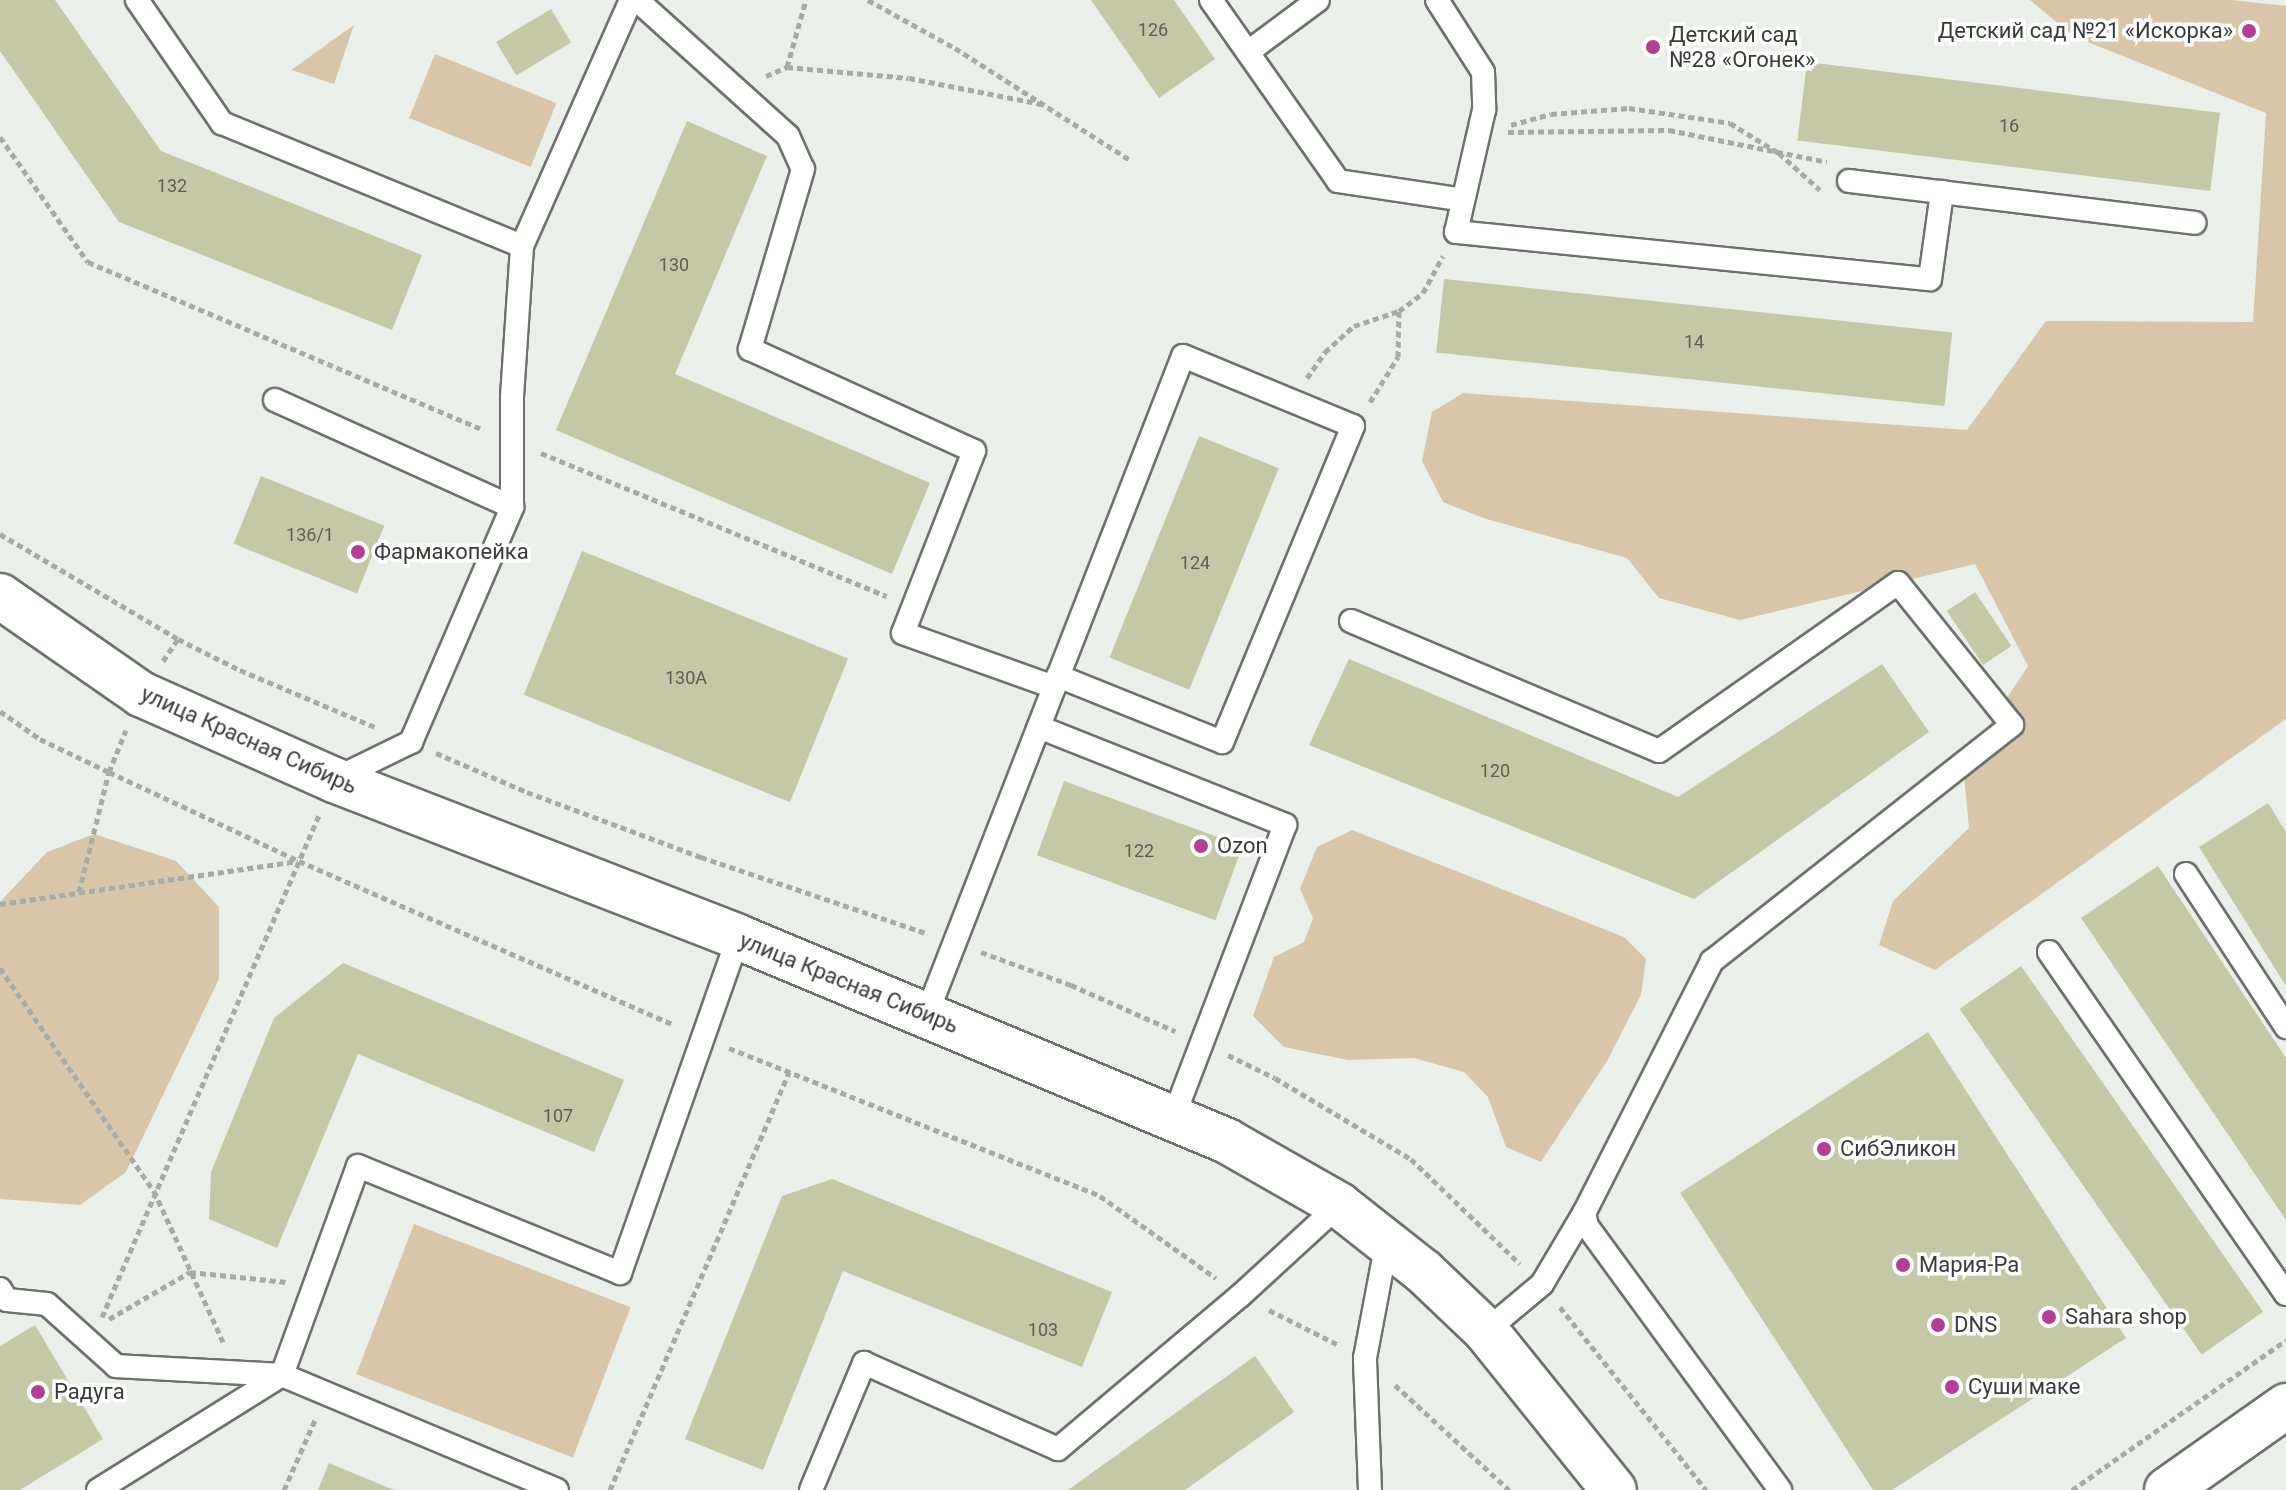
<!DOCTYPE html>
<html>
<head>
<meta charset="utf-8">
<style>
  body { margin:0 }
  #map { position:relative; width:2286px; height:1490px; overflow:hidden; background:#eaefe9; font-family:Roboto,sans-serif }
  div>[style] { position:absolute }
  [style*='--x'] { left:calc(var(--x)*1px); top:calc(var(--y)*1px); width:calc(var(--w)*1px); rotate:calc(var(--a)*1deg) }
  .green>* { inset:0; background:#d9c6a8; transform-origin:0 0 }
  .building>* { inset:0; background:#c5c8a4; transform-origin:0 0 }
  .path>* { height:5px; margin-top:-2.5px; transform-origin:0; background:repeating-linear-gradient(90deg,#a7aba6 0 6px,transparent 0 10px) }
  .roads { filter:drop-shadow(2px 0 #6d716c) drop-shadow(-2px 0 #6d716c) drop-shadow(0 2px #6d716c) drop-shadow(0 -2px #6d716c) }
  .lane>* { height:22px; margin:-11px; padding:0 11px; transform-origin:11px; border-radius:11px; background:#fff }
  .secondary>* { height:44px; margin:-22px; padding:0 22px; transform-origin:22px; border-radius:22px; background:#fff }
  .dots>* { width:22px; height:22px; translate:-50% -50%; box-sizing:border-box; border:4px solid #fff; border-radius:50% }
  span { translate:-50% -50%; white-space:nowrap; text-align:center; line-height:1.15; -webkit-text-stroke:7px #fff; paint-order:stroke }
  .number-label { font-size:18px; color:#5c5e54 }
  .number-label span { -webkit-text-stroke-width:0 }
  .poi-label { font-size:22px; color:#393b39 }
  .right { translate:-100% -50%; text-align:right }
  .left { translate:0 -50%; text-align:left }
  .street-label { font-size:22px; color:#393b39 }
</style>
</head>
<body>
<div id="map">
  <div class="green">
    <div style="clip-path:polygon(2030px 0,2232px 0,2286px 6px,2286px 719px,1935px 970px,1879px 945px,1893px 901px,1969px 828px,1963px 765px,2028px 666px,1975px 564px,1740px 620px,1659px 598px,1627px 558px,1483px 518px,1443px 502px,1422px 461px,1432px 412px,1463px 393px,1967px 430px,2046px 321px,2253px 322px,2266px 113px,2075px 37px)"></div>
    <div style="clip-path:polygon(354px 25px,334px 84px,291px 70px)"></div>
    <div style="left:435px;top:54px;width:131px;height:69px;rotate:22deg"></div>
    <div style="clip-path:polygon(1352px 830px,1624px 937px,1646px 959px,1641px 995px,1607px 1061px,1541px 1162px,1506px 1147px,1488px 1097px,1464px 1072px,1414px 1058px,1348px 1060px,1284px 1047px,1253px 1016px,1274px 957px,1304px 942px,1313px 918px,1300px 889px,1317px 847px)"></div>
    <div style="clip-path:polygon(94px 834px,176px 861px,219px 907px,219px 979px,126px 1172px,80px 1205px,0 1199px,0 902px,47px 852px)"></div>
    <div style="left:414px;top:1224px;width:232px;height:161px;rotate:21deg"></div>
  </div>
  <div class="building">
    <div style="clip-path:polygon(0 0,55px 0,161px 151px,422px 255px,392px 330px,119px 222px,0 51px)"></div>
    <div style="clip-path:polygon(1091px 0,1174px 0,1215px 59px,1159px 98px)"></div>
    <div style="left:551px;top:9px;width:39px;height:64px;rotate:59deg"></div>
    <div style="left:1807px;top:62px;width:416px;height:79px;rotate:7deg"></div>
    <div style="clip-path:polygon(687px 121px,767px 156px,675px 374px,930px 483px,892px 574px,556px 430px)"></div>
    <div style="left:1444px;top:279px;width:511px;height:74px;rotate:6deg"></div>
    <div style="left:1199px;top:436px;width:86px;height:239px;rotate:22deg"></div>
    <div style="left:261px;top:476px;width:133px;height:73px;rotate:22deg"></div>
    <div style="left:582px;top:551px;width:287px;height:155px;rotate:22deg"></div>
    <div style="left:1975px;top:592px;width:65px;height:34px;rotate:56deg"></div>
    <div style="clip-path:polygon(1349px 659px,1678px 797px,1882px 664px,1929px 732px,1694px 899px,1309px 745px)"></div>
    <div style="left:1064px;top:781px;width:190px;height:79px;rotate:20deg"></div>
    <div style="clip-path:polygon(2268px 803px,2286px 832px,2286px 986px,2199px 847px)"></div>
    <div style="clip-path:polygon(2158px 866px,2286px 1058px,2286px 1220px,2081px 918px)"></div>
    <div style="clip-path:polygon(343px 963px,624px 1080px,594px 1152px,358px 1054px,277px 1248px,209px 1219px,211px 1172px,274px 1018px)"></div>
    <div style="left:2021px;top:966px;width:422px;height:75px;rotate:55deg"></div>
    <div style="clip-path:polygon(1928px 1032px,2126px 1338px,1892px 1490px,1873px 1490px,1680px 1193px)"></div>
    <div style="clip-path:polygon(832px 1179px,1112px 1292px,1082px 1367px,843px 1271px,763px 1470px,685px 1439px,782px 1196px)"></div>
    <div style="clip-path:polygon(35px 1325px,103px 1439px,20px 1490px,0 1490px,0 1346px)"></div>
    <div style="clip-path:polygon(1255px 1356px,1294px 1412px,1185px 1490px,1068px 1490px)"></div>
    <div style="clip-path:polygon(329px 1463px,394px 1490px,318px 1490px)"></div>
  </div>
  <div class="path">
    <div style="--x:868;--y:0;--w:99;--a:28.9"></div>
    <div style="--x:955;--y:48;--w:208;--a:32.6"></div>
    <div style="--x:787;--y:67;--w:70;--a:-74.2"></div>
    <div style="--x:766;--y:76;--w:23;--a:-23"></div>
    <div style="--x:787;--y:67;--w:122;--a:5.2"></div>
    <div style="--x:909;--y:78;--w:136;--a:11.1"></div>
    <div style="--x:1511;--y:125;--w:41;--a:-15.4"></div>
    <div style="--x:1551;--y:114;--w:78;--a:-4.4"></div>
    <div style="--x:1629;--y:108;--w:102;--a:8.4"></div>
    <div style="--x:1730;--y:123;--w:57;--a:31.5"></div>
    <div style="--x:1779;--y:153;--w:55;--a:42.1"></div>
    <div style="--x:1508;--y:132;--w:161;--a:-0.7"></div>
    <div style="--x:1669;--y:130;--w:161;--a:11.4"></div>
    <div style="--x:0;--y:137;--w:153;--a:54.9"></div>
    <div style="--x:88;--y:262;--w:430;--a:23"></div>
    <div style="--x:1307;--y:378;--w:32;--a:-55"></div>
    <div style="--x:1325;--y:352;--w:39;--a:-42"></div>
    <div style="--x:1354;--y:326;--w:47;--a:-18.4"></div>
    <div style="--x:1399;--y:311;--w:30;--a:-37"></div>
    <div style="--x:1423;--y:293;--w:42;--a:-61.6"></div>
    <div style="--x:1370;--y:402;--w:53;--a:-58.1"></div>
    <div style="--x:1398;--y:357;--w:46;--a:-88.8"></div>
    <div style="--x:541;--y:453;--w:374;--a:22.5"></div>
    <div style="--x:0;--y:534;--w:207;--a:30.5"></div>
    <div style="--x:178;--y:639;--w:69;--a:26.6"></div>
    <div style="--x:240;--y:670;--w:147;--a:22.9"></div>
    <div style="--x:163;--y:661;--w:27;--a:-56"></div>
    <div style="--x:0;--y:711;--w:49;--a:35"></div>
    <div style="--x:40;--y:739;--w:76;--a:25.6"></div>
    <div style="--x:109;--y:772;--w:210;--a:25.1"></div>
    <div style="--x:299;--y:861;--w:410;--a:23.6"></div>
    <div style="--x:436;--y:753;--w:99;--a:23.2"></div>
    <div style="--x:527;--y:792;--w:186;--a:20.5"></div>
    <div style="--x:701;--y:857;--w:237;--a:18.7"></div>
    <div style="--x:79;--y:892;--w:124;--a:-76"></div>
    <div style="--x:109;--y:772;--w:45;--a:-68"></div>
    <div style="--x:0;--y:904;--w:301;--a:-8.2"></div>
    <div style="--x:981;--y:952;--w:96;--a:20.1"></div>
    <div style="--x:1071;--y:985;--w:114;--a:23.9"></div>
    <div style="--x:0;--y:968;--w:271;--a:55.4"></div>
    <div style="--x:154;--y:1191;--w:166;--a:65.4"></div>
    <div style="--x:729;--y:1048;--w:399;--a:21.7"></div>
    <div style="--x:1100;--y:1196;--w:142;--a:35.3"></div>
    <div style="--x:1228;--y:1055;--w:52;--a:26.1"></div>
    <div style="--x:1275;--y:1078;--w:158;--a:30.8"></div>
    <div style="--x:1411;--y:1159;--w:151;--a:43.9"></div>
    <div style="--x:1560;--y:1307;--w:234;--a:51.4"></div>
    <div style="--x:1269;--y:1310;--w:78;--a:26.6"></div>
    <div style="--x:102;--y:1317;--w:547;--a:-66.62"></div>
    <div style="--x:109;--y:1319;--w:94;--a:-30.1"></div>
    <div style="--x:190;--y:1272;--w:97;--a:5.9"></div>
    <div style="--x:1395;--y:1385;--w:155;--a:42.6"></div>
    <div style="--x:284;--y:1490;--w:77;--a:-66.1"></div>
    <div style="--x:610;--y:1490;--w:455;--a:-66.8"></div>
    <div style="--x:2072;--y:1490;--w:261;--a:-35"></div>
  </div>
  <div class="roads">
    <div class="lane">
      <div style="--x:137;--y:0;--w:150;--a:55.4"></div>
      <div style="--x:222;--y:123;--w:324;--a:22.3"></div>
      <div style="--x:637;--y:0;--w:203;--a:42"></div>
      <div style="--x:788;--y:136;--w:36;--a:66"></div>
      <div style="--x:803;--y:169;--w:188;--a:106.4"></div>
      <div style="--x:750;--y:349;--w:246;--a:24.5"></div>
      <div style="--x:974;--y:451;--w:195;--a:111.3"></div>
      <div style="--x:903;--y:633;--w:160;--a:19.7"></div>
      <div style="--x:1211;--y:0;--w:221;--a:54.9"></div>
      <div style="--x:1338;--y:181;--w:126;--a:8.6"></div>
      <div style="--x:1437;--y:0;--w:85;--a:57.4"></div>
      <div style="--x:1483;--y:72;--w:38;--a:88"></div>
      <div style="--x:1484;--y:110;--w:125;--a:102.9"></div>
      <div style="--x:1456;--y:232;--w:476;--a:5.7"></div>
      <div style="--x:1930;--y:279;--w:88;--a:-82.1"></div>
      <div style="--x:1248;--y:52;--w:87;--a:-36.6"></div>
      <div style="--x:1849;--y:181;--w:348;--a:6.9"></div>
      <div style="--x:275;--y:400;--w:260;--a:24.3"></div>
      <div style="--x:1351;--y:621;--w:334;--a:22.9"></div>
      <div style="--x:1659;--y:751;--w:292;--a:-35.1"></div>
      <div style="--x:1898;--y:583;--w:182;--a:51.2"></div>
      <div style="--x:2012;--y:725;--w:382;--a:141.8"></div>
      <div style="--x:1712;--y:961;--w:283;--a:116.9"></div>
      <div style="--x:1584;--y:1213;--w:82;--a:120.6"></div>
      <div style="--x:1542;--y:1284;--w:73;--a:140"></div>
      <div style="--x:1039;--y:727;--w:265;--a:21.7"></div>
      <div style="--x:1285;--y:825;--w:314;--a:110.9"></div>
      <div style="--x:335;--y:779;--w:85;--a:-26"></div>
      <div style="--x:411;--y:742;--w:256;--a:-66.7"></div>
      <div style="--x:512;--y:507;--w:110;--a:-90"></div>
      <div style="--x:512;--y:397;--w:151;--a:-86.2"></div>
      <div style="--x:522;--y:246;--w:269;--a:-66.1"></div>
      <div style="--x:2186;--y:874;--w:183;--a:56.8"></div>
      <div style="--x:2049;--y:952;--w:416;--a:55.3"></div>
      <div style="--x:926;--y:1016;--w:353;--a:-68.7"></div>
      <div style="--x:1054;--y:687;--w:355;--a:-68.7"></div>
      <div style="--x:1183;--y:356;--w:184;--a:22.4"></div>
      <div style="--x:1353;--y:426;--w:342;--a:112.5"></div>
      <div style="--x:1222;--y:742;--w:177;--a:-158.1"></div>
      <div style="--x:1584;--y:1213;--w:13;--a:77"></div>
      <div style="--x:1587;--y:1226;--w:327;--a:53.8"></div>
      <div style="--x:0;--y:1289;--w:13;--a:58"></div>
      <div style="--x:7;--y:1300;--w:40;--a:5.7"></div>
      <div style="--x:47;--y:1304;--w:93;--a:41.9"></div>
      <div style="--x:116;--y:1366;--w:166;--a:3.1"></div>
      <div style="--x:282;--y:1375;--w:222;--a:-70"></div>
      <div style="--x:358;--y:1166;--w:283;--a:22.2"></div>
      <div style="--x:620;--y:1273;--w:356;--a:-70.6"></div>
      <div style="--x:98;--y:1490;--w:217;--a:-32"></div>
      <div style="--x:282;--y:1375;--w:298;--a:22.7"></div>
      <div style="--x:811;--y:1490;--w:138;--a:-67.3"></div>
      <div style="--x:864;--y:1363;--w:212;--a:23.9"></div>
      <div style="--x:1058;--y:1449;--w:238;--a:-40.1"></div>
      <div style="--x:1240;--y:1296;--w:134;--a:-42.6"></div>
      <div style="--x:1370;--y:1490;--w:132;--a:-92.2"></div>
      <div style="--x:1365;--y:1358;--w:118;--a:-79.3"></div>
    </div>
    <div class="secondary">
      <div style="--x:0;--y:596;--w:172;--a:34.8"></div>
      <div style="--x:141;--y:694;--w:211;--a:24"></div>
      <div style="--x:334;--y:780;--w:433;--a:21.2"></div>
      <div style="--x:738;--y:937;--w:530;--a:22.64"></div>
      <div style="--x:1227;--y:1141;--w:129;--a:29.7"></div>
      <div style="--x:1339;--y:1205;--w:107;--a:38.2"></div>
      <div style="--x:1423;--y:1271;--w:87;--a:43.6"></div>
      <div style="--x:1486;--y:1331;--w:204;--a:51.2"></div>
      <div style="--x:2167;--y:1490;--w:146;--a:-35.2"></div>
    </div>
  </div>
  <div class="dots">
    <div style="left:2249px;top:31px;background:#b53d93"></div>
    <div style="left:1653px;top:47px;background:#b53d93"></div>
    <div style="left:358px;top:552px;background:#b53d93"></div>
    <div style="left:1201px;top:846px;background:#b53d93"></div>
    <div style="left:1824px;top:1149px;background:#b53d93"></div>
    <div style="left:1903px;top:1265px;background:#b53d93"></div>
    <div style="left:2049px;top:1317px;background:#b53d93"></div>
    <div style="left:1938px;top:1325px;background:#b53d93"></div>
    <div style="left:1952px;top:1387px;background:#b53d93"></div>
    <div style="left:38px;top:1392px;background:#b53d93"></div>
  </div>
  <div class="number-label">
    <span style="left:1153px;top:30px">126</span>
    <span style="left:2009px;top:126px">16</span>
    <span style="left:172px;top:186px">132</span>
    <span style="left:674px;top:265px">130</span>
    <span style="left:1694px;top:342px">14</span>
    <span style="left:310px;top:535px">136/1</span>
    <span style="left:1195px;top:563px">124</span>
    <span style="left:686px;top:678px">130А</span>
    <span style="left:1495px;top:771px">120</span>
    <span style="left:1139px;top:851px">122</span>
    <span style="left:558px;top:1116px">107</span>
    <span style="left:1043px;top:1330px">103</span>
  </div>
  <div class="poi-label">
    <span class="right" style="left:2233px;top:31px">Детский сад №21 «Искорка»</span>
    <span class="left" style="left:1669px;top:47px">Детский сад<br>№28 «Огонек»</span>
    <span class="left" style="left:374px;top:552px">Фармакопейка</span>
    <span class="left" style="left:1217px;top:846px">Ozon</span>
    <span class="left" style="left:1840px;top:1149px">СибЭликон</span>
    <span class="left" style="left:1919px;top:1265px">Мария-Ра</span>
    <span class="left" style="left:2065px;top:1317px">Sahara shop</span>
    <span class="left" style="left:1954px;top:1325px">DNS</span>
    <span class="left" style="left:1968px;top:1387px">Суши маке</span>
    <span class="left" style="left:54px;top:1392px">Радуга</span>
  </div>
  <div class="street-label">
    <span style="left:249px;top:740px;rotate:24deg">улица Красная Сибирь</span>
    <span style="left:849px;top:983px;rotate:22deg">улица Красная Сибирь</span>
  </div>
</div>
</body>
</html>
